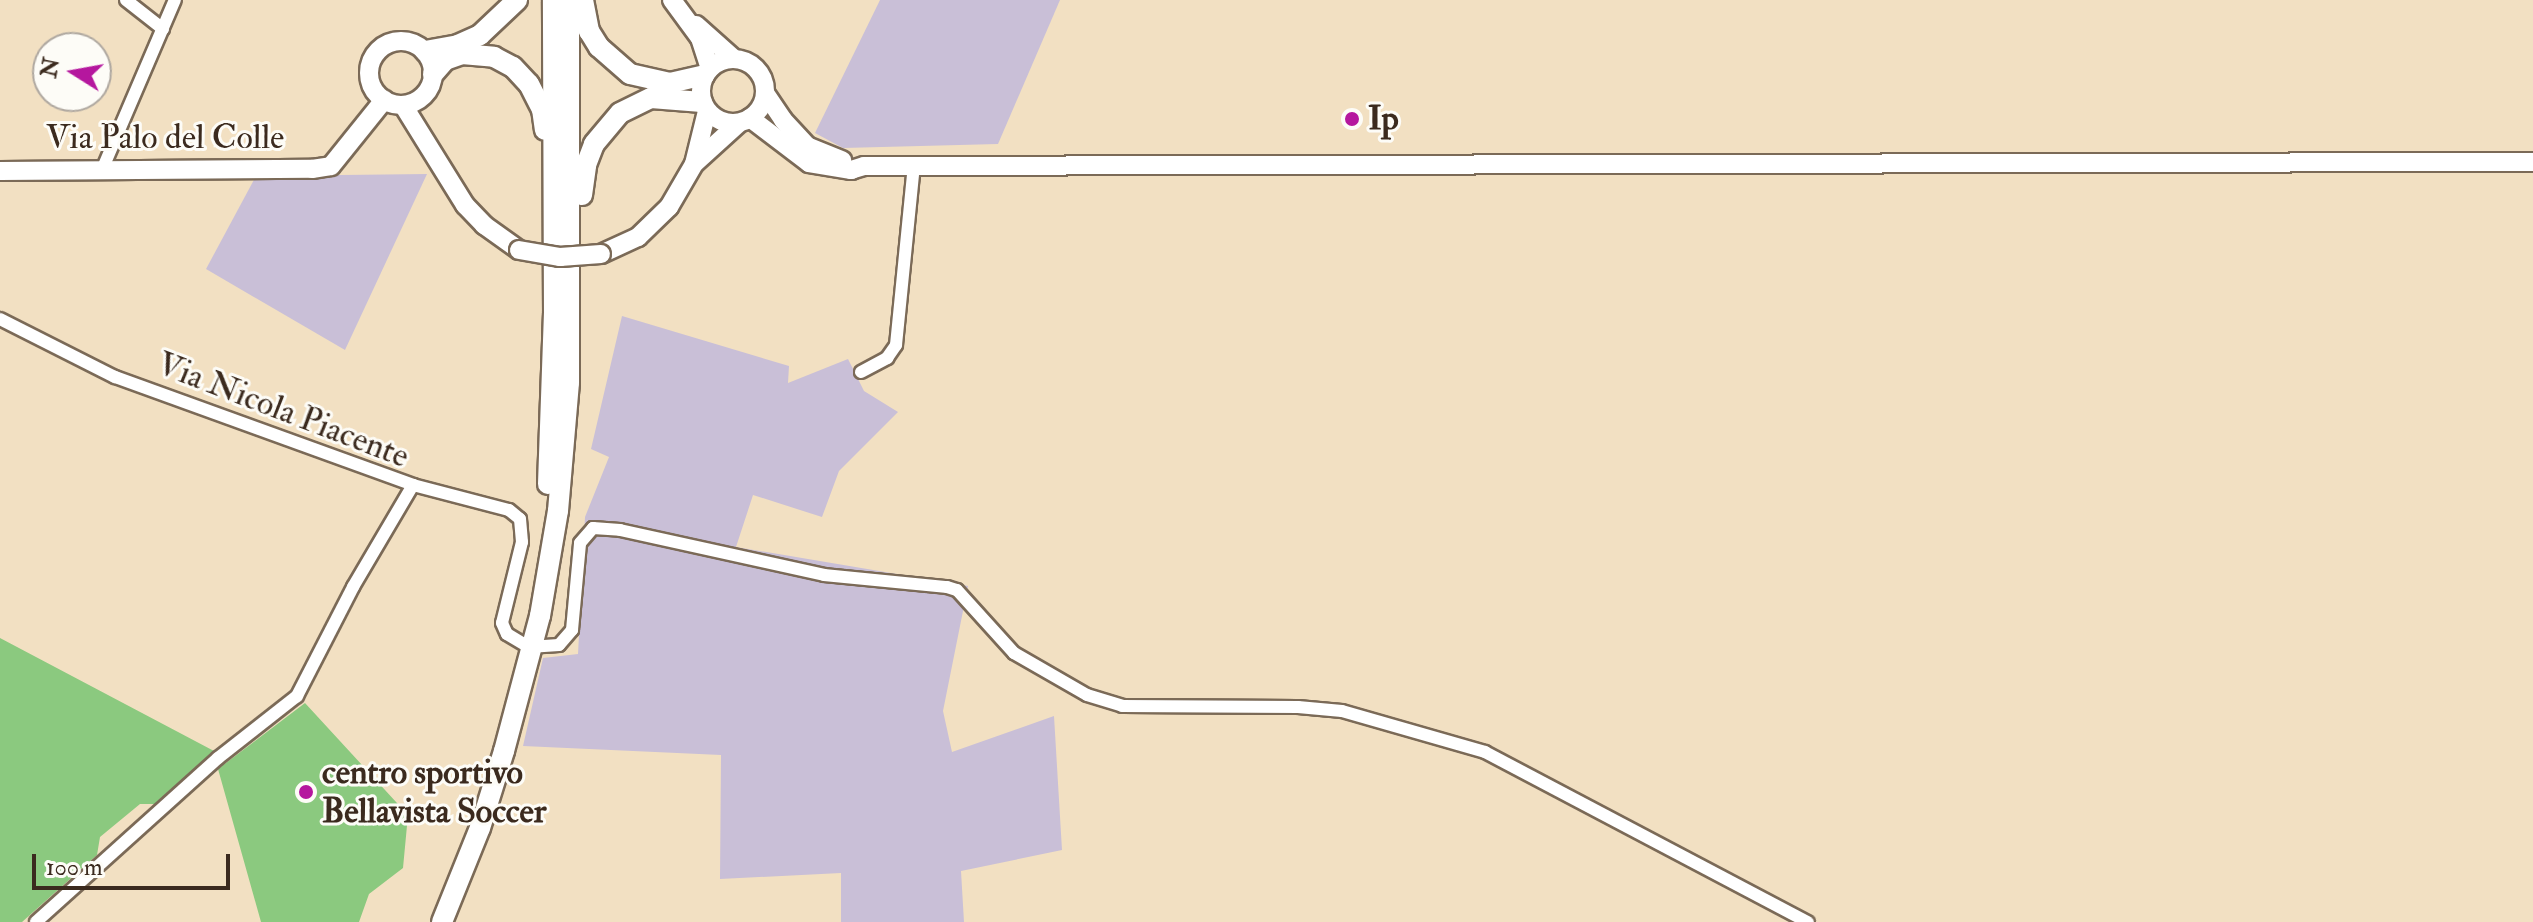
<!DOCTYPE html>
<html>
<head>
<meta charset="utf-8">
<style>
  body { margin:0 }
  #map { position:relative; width:2533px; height:922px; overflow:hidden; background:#f2e0c2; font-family:"IM FELL Double Pica",serif }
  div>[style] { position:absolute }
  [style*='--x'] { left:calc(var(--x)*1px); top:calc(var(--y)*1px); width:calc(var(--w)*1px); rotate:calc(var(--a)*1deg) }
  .industrial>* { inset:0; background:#c9bfd7 }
  .green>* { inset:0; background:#8bc97f }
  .roads { filter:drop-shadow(2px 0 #7b6a57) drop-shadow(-2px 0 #7b6a57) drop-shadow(0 2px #7b6a57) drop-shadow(0 -2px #7b6a57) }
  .street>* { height:12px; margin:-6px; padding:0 6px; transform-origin:6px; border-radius:6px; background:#fff }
  .secondary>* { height:18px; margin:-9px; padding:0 9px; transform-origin:9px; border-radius:9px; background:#fff }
  .secondary>.ring { margin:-9px; padding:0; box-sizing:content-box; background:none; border:18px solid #fff; border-radius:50% }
  .primary>* { height:20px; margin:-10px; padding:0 10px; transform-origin:10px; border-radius:10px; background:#fff }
  .bridges { filter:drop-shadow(2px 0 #7b6a57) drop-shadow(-2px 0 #7b6a57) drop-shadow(0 2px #7b6a57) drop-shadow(0 -2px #7b6a57) }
  .secondary-bridge>* { height:18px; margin:-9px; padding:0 9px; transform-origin:9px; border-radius:9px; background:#fff }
  .dots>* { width:22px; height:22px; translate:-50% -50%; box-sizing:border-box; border:4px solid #fdfcf7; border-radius:50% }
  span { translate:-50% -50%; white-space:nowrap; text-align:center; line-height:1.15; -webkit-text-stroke:6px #fdfcf7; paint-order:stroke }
  .poi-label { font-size:34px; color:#3b2a1e; font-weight:700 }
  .left { translate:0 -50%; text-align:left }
  .street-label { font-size:34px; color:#3b2a1e }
  .north { position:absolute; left:32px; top:32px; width:80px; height:80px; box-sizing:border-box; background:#fdfcf7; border:2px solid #afa8a0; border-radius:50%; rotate:281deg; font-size:22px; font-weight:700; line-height:32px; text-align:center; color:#3b2a1e }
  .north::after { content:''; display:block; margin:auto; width:28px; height:36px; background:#b5179e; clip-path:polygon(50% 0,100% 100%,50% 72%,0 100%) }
  .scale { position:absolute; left:32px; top:854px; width:198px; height:36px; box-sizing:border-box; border:4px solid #3b2a1e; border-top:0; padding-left:10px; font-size:24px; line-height:28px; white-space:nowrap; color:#3b2a1e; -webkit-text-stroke:6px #fdfcf7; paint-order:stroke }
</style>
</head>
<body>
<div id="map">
  <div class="industrial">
    <div style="clip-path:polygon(880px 0,1060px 0,998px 144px,843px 148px,815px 133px)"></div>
    <div style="clip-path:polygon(427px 174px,345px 350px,206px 269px,256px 176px)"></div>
    <div style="clip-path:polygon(622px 316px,789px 366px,788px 383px,848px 359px,864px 391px,898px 412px,839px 471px,822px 517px,753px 495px,736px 547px,968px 586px,943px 711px,952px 752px,1054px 716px,1062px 850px,961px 871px,964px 922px,841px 922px,841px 873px,720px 879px,721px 755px,523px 746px,543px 658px,578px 654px,585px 517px,609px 457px,591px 449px)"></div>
  </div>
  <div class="green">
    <div style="clip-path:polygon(0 638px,214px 751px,155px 804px,140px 804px,100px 837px,97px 855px,22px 922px,0 922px)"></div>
    <div style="clip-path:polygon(305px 703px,408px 815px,403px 868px,369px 894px,359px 922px,261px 922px,218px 769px)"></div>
  </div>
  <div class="roads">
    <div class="street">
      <div style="--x:126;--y:0;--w:47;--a:38.1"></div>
      <div style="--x:102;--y:170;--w:185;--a:-66.8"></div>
      <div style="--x:0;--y:319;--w:129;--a:26.8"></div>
      <div style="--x:115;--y:377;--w:317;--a:19.9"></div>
      <div style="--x:413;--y:485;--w:118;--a:120.5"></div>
      <div style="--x:353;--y:587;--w:123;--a:117.2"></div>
      <div style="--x:297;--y:696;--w:100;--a:141.9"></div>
      <div style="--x:218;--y:758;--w:245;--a:138"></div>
      <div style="--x:861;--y:372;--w:30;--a:-28"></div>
      <div style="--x:887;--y:358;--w:16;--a:-55"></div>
      <div style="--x:896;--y:345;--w:180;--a:-84.3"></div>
      <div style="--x:413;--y:485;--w:99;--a:14.6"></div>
      <div style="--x:509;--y:510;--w:14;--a:39"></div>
      <div style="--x:520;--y:519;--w:23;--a:85"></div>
      <div style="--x:522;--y:542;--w:83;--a:103.9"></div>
      <div style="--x:502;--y:623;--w:12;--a:66"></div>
      <div style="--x:507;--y:634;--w:26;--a:31"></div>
      <div style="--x:529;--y:647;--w:30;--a:-4"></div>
      <div style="--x:559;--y:645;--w:20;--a:-49"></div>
      <div style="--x:572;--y:630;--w:87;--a:-84.7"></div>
      <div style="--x:580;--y:543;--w:20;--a:-49"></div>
      <div style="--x:593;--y:528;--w:27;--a:4"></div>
      <div style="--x:620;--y:530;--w:209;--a:12.4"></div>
      <div style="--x:824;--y:575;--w:124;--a:5.6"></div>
      <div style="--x:947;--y:587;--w:10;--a:17"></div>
      <div style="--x:957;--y:590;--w:85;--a:47.9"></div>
      <div style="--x:1014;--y:653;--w:84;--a:29.9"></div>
      <div style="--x:1087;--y:695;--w:37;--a:17"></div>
      <div style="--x:1122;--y:706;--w:176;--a:0.3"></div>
      <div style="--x:1298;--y:707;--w:44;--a:5.2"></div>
      <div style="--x:1342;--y:711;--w:149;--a:16"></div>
      <div style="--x:1485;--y:752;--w:365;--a:27.8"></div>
    </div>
    <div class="secondary">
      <div style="--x:672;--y:0;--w:47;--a:53.6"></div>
      <div style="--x:700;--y:38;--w:32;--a:72"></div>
      <div style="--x:696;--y:25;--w:50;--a:41.7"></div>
      <div class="ring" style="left:369px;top:41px;width:46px;height:46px"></div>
      <div class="ring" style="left:701px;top:59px;width:46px;height:46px"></div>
      <div style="--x:765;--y:93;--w:32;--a:56"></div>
      <div style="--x:783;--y:120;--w:35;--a:47"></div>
      <div style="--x:807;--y:146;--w:38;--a:22"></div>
      <div style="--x:403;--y:105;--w:118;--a:58.2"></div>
      <div style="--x:465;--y:205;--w:28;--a:46"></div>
      <div style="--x:484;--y:225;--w:43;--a:35.5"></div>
      <div style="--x:750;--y:118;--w:74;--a:37.3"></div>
      <div style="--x:809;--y:163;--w:43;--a:9.5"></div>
      <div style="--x:851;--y:170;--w:14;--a:-17"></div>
      <div style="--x:864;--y:166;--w:1669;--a:-0.14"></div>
      <div style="--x:696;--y:162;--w:58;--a:-42.2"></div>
      <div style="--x:0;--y:171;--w:312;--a:-0.4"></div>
      <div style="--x:312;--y:169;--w:19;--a:-9"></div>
      <div style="--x:331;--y:166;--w:85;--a:-51.2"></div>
      <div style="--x:601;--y:254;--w:41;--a:-24.7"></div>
      <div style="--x:638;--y:237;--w:43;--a:-44.1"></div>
      <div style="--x:669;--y:207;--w:50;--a:-59.8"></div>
      <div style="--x:694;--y:164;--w:55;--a:-76.2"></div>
    </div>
    <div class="primary">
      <div style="--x:583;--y:0;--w:32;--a:79"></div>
      <div style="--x:589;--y:31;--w:19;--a:58"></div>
      <div style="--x:599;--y:47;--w:41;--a:41.1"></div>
      <div style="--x:630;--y:74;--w:41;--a:12.7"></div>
      <div style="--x:670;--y:83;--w:35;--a:-13"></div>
      <div style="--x:425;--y:51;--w:34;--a:-10"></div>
      <div style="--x:458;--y:45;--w:24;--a:-24"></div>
      <div style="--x:480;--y:35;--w:51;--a:-43.4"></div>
      <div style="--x:433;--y:74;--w:18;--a:-49"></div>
      <div style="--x:445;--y:60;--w:18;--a:-19"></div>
      <div style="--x:462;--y:54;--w:32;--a:5"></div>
      <div style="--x:494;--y:57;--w:21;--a:28"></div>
      <div style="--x:513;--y:67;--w:23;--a:47"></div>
      <div style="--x:529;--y:84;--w:28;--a:63"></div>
      <div style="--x:542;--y:109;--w:21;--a:82"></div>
      <div style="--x:582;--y:195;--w:30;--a:-82"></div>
      <div style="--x:586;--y:165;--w:22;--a:-69"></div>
      <div style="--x:594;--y:144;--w:40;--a:-50"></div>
      <div style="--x:620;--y:113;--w:34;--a:-26"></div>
      <div style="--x:651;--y:98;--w:51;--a:4.5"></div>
      <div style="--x:548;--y:484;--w:172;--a:-88"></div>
      <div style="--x:554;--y:312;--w:312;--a:-90.2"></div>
      <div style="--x:442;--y:922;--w:101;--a:-68"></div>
      <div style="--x:480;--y:828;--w:81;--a:-72.7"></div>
      <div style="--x:504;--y:751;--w:140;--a:-75.1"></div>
      <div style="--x:540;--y:616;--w:107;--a:-80.3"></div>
      <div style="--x:558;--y:511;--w:128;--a:-85.1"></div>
      <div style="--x:569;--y:383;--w:383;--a:-90"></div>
    </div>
  </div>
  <div class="bridges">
    <div class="secondary-bridge">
      <div style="--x:519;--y:250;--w:42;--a:9.7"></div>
      <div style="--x:560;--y:257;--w:41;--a:-4.2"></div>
    </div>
  </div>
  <div class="dots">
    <div style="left:1352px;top:119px;background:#b5179e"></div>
    <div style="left:306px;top:792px;background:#b5179e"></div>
  </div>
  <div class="poi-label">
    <span class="left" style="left:1368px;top:119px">Ip</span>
    <span class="left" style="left:322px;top:792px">centro sportivo<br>Bellavista Soccer</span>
  </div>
  <div class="street-label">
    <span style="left:165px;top:138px">Via Palo del Colle</span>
    <span style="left:283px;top:410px;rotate:21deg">Via Nicola Piacente</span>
  </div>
  <div class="north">N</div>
  <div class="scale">100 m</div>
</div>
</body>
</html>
